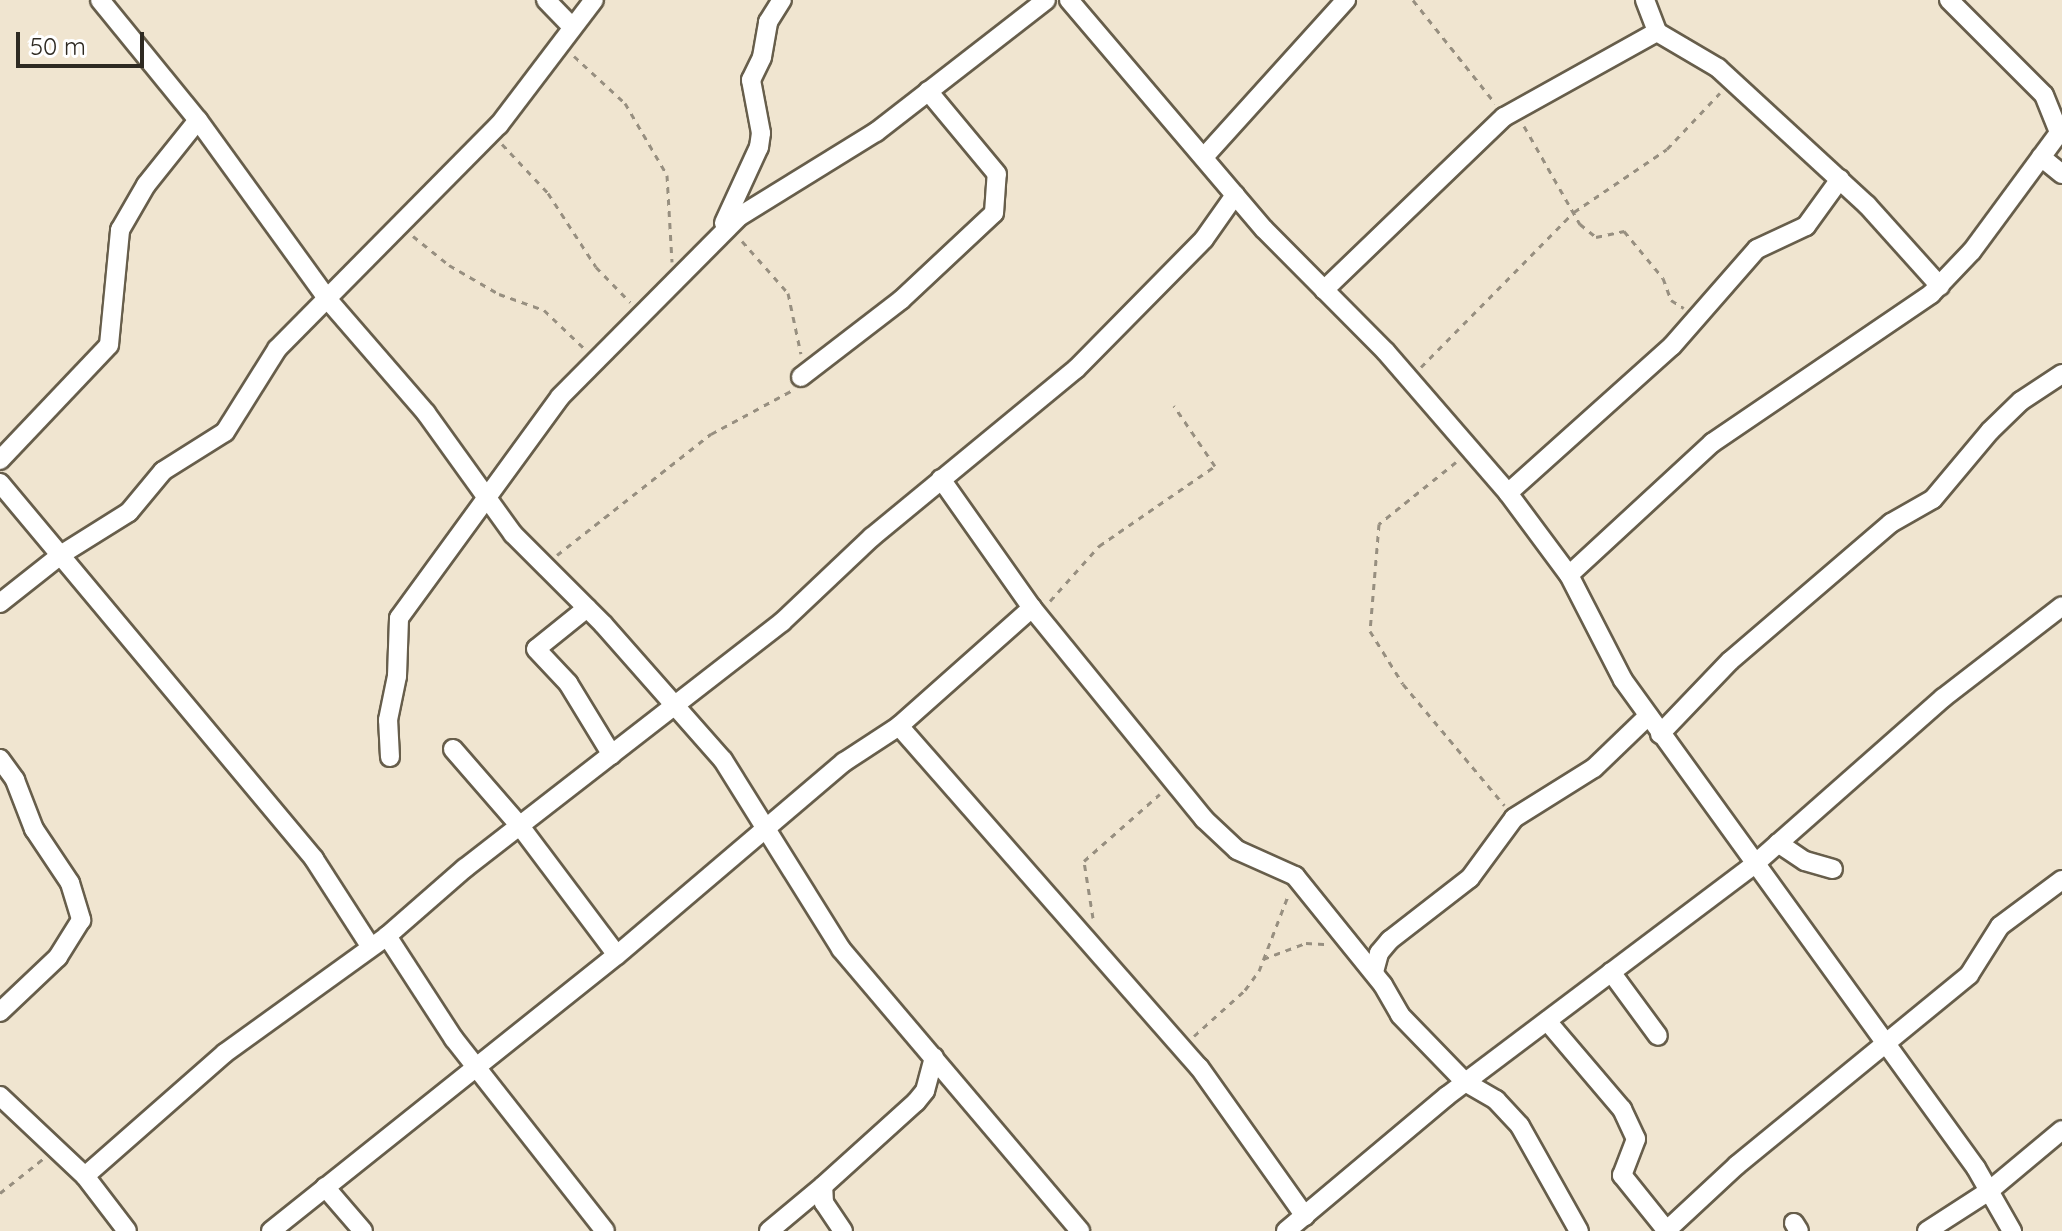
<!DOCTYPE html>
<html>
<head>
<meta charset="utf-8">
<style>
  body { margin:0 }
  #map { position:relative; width:2062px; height:1231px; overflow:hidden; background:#f0e5d0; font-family:Quicksand,sans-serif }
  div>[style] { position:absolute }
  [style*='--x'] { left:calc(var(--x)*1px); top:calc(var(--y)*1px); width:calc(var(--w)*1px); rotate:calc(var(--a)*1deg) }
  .path>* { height:3px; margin-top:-1.5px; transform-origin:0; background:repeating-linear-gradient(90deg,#978f80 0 6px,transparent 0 12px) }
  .roads { filter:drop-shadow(2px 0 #675e4b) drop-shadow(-2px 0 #675e4b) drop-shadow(0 2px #675e4b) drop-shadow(0 -2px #675e4b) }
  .street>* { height:18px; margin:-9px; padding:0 9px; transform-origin:9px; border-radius:9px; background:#fff }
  span { translate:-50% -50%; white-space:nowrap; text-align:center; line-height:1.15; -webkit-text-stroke:6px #fff; paint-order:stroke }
  .scale { position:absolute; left:16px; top:32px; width:128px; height:36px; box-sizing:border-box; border:4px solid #2e2a22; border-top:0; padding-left:10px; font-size:24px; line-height:28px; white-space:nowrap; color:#2e2a22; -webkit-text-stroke:6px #fff; paint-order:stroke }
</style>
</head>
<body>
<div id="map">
  <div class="path">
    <div style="--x:1413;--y:0;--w:132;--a:51.5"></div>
    <div style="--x:574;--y:56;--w:69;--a:42.7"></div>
    <div style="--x:625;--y:103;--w:83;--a:59.7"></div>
    <div style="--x:667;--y:175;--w:87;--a:86.7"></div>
    <div style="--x:1524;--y:126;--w:113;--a:60.3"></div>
    <div style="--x:1580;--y:224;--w:21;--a:39"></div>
    <div style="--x:1596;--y:237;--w:29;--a:-12"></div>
    <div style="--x:1624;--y:231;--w:61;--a:50.3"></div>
    <div style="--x:1663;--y:278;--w:23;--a:70"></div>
    <div style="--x:1671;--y:300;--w:15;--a:32"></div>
    <div style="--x:502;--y:144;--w:67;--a:46.8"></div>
    <div style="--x:548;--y:193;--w:88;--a:57"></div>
    <div style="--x:596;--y:267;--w:49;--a:45.8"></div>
    <div style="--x:413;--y:236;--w:46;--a:38.9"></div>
    <div style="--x:449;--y:265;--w:58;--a:30.1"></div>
    <div style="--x:499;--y:294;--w:48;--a:19.6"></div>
    <div style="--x:544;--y:310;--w:57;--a:43.6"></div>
    <div style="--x:742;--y:241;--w:69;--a:48.5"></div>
    <div style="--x:788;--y:293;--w:62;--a:78"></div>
    <div style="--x:1421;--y:367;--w:218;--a:-45.4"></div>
    <div style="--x:1574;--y:212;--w:112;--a:-34.1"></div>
    <div style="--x:1667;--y:149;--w:77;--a:-46.6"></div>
    <div style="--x:1456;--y:462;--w:99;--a:141.2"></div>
    <div style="--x:1379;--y:524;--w:107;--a:94.8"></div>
    <div style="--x:1370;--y:631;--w:62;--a:58.1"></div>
    <div style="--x:1403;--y:684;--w:158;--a:50.1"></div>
    <div style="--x:557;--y:555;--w:196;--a:-38.2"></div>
    <div style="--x:711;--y:434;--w:91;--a:-28.3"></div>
    <div style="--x:1050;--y:601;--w:74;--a:-48.3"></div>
    <div style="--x:1099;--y:546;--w:141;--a:-34.6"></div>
    <div style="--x:1215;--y:466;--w:73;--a:-124.3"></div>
    <div style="--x:1093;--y:918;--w:58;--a:-99"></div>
    <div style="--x:1084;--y:861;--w:101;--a:-41.4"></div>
    <div style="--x:1263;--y:959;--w:46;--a:-20.4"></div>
    <div style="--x:1306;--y:943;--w:22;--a:3"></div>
    <div style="--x:1194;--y:1036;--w:69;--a:-42"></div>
    <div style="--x:1245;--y:990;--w:24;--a:-54"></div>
    <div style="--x:1259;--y:971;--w:80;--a:-68.9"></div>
    <div style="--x:0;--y:1193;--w:56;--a:-38.5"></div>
  </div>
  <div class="roads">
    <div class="street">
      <div style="--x:100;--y:0;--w:155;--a:50.8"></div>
      <div style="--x:198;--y:120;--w:223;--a:54.1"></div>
      <div style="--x:329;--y:301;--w:148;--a:49.1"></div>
      <div style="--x:426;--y:413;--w:149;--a:54.3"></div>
      <div style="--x:513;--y:534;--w:127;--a:45"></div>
      <div style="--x:603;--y:624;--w:181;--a:48.6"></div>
      <div style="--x:723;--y:760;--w:223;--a:58"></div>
      <div style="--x:841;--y:949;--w:370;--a:49.7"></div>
      <div style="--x:546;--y:0;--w:37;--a:46"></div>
      <div style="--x:1069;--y:0;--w:301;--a:49.6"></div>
      <div style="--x:1264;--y:229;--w:173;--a:45.2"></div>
      <div style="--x:1386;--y:352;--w:186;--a:49.1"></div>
      <div style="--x:1508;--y:493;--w:102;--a:53.4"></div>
      <div style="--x:1569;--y:575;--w:118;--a:62.8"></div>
      <div style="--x:1623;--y:680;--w:602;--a:54.12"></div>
      <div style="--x:1976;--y:1168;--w:73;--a:60.3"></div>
      <div style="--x:1645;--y:0;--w:34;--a:69"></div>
      <div style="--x:1657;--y:32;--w:71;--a:30.5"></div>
      <div style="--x:1718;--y:68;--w:202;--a:42.6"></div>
      <div style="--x:1867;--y:205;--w:109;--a:48"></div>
      <div style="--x:1949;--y:0;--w:134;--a:45"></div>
      <div style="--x:2044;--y:95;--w:40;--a:68"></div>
      <div style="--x:1204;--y:157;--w:212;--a:-47.9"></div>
      <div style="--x:2041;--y:157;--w:27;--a:39"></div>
      <div style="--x:724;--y:223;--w:84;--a:-65.3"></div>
      <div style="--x:759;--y:147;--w:14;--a:-82"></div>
      <div style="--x:761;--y:133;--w:54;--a:-100.7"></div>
      <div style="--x:751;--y:80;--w:25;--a:-64"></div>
      <div style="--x:762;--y:57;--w:36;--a:-80"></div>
      <div style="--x:768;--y:22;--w:26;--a:-58"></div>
      <div style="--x:1324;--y:290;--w:250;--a:-43.9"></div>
      <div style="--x:1504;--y:117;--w:175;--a:-29.1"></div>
      <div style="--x:801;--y:377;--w:126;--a:-37.6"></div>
      <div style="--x:901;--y:300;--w:127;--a:-43.1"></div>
      <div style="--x:994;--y:213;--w:39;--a:-86"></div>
      <div style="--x:997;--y:174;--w:108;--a:-129.7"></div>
      <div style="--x:0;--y:460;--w:158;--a:-46.5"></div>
      <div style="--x:109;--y:345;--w:116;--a:-84.5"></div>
      <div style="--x:120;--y:230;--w:52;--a:-60"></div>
      <div style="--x:146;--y:185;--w:83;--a:-51.3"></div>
      <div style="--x:0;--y:483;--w:490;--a:50.1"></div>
      <div style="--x:314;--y:859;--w:103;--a:57.2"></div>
      <div style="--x:1508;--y:493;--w:220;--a:-41.9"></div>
      <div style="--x:1672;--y:346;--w:129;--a:-48.8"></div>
      <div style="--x:1757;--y:249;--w:54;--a:-25.1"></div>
      <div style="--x:1806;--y:226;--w:58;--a:-54.1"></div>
      <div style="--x:1569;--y:575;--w:195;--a:-42.7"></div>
      <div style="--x:1712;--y:443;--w:265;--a:-34.2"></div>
      <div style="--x:1931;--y:294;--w:59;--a:-46.4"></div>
      <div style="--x:1972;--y:251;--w:152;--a:-53.6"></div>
      <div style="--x:0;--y:603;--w:79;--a:-38.3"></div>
      <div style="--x:62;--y:554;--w:79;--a:-32.1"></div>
      <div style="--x:129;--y:512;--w:53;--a:-50.3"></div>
      <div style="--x:163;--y:471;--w:73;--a:-32.2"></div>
      <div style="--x:225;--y:432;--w:98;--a:-57.9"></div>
      <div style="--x:277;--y:349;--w:315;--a:-45.3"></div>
      <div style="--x:499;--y:125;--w:157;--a:-52.8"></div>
      <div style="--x:587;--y:608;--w:65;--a:141.2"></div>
      <div style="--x:536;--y:649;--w:47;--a:46.7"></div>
      <div style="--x:568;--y:683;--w:84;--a:58.6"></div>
      <div style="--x:1032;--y:608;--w:272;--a:50.8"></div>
      <div style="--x:1204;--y:819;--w:45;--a:43.2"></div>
      <div style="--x:1237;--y:850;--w:64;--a:24.1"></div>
      <div style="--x:1295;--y:876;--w:140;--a:51.1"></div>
      <div style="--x:1383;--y:985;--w:34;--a:60"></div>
      <div style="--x:1400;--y:1015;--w:93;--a:45.9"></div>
      <div style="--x:1465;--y:1082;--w:36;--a:30"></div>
      <div style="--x:1496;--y:1100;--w:35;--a:47"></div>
      <div style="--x:1520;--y:1126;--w:120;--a:60.7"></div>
      <div style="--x:899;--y:726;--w:454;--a:48.7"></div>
      <div style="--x:1199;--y:1067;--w:183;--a:54.6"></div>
      <div style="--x:1660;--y:734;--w:101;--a:-46.2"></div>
      <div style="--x:1730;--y:661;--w:212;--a:-40.6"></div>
      <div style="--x:1891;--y:523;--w:48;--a:-29.7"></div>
      <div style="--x:1933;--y:499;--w:89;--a:-50"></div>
      <div style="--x:1990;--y:431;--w:43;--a:-44.1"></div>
      <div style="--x:2021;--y:401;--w:49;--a:-33.4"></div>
      <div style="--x:453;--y:749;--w:102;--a:49"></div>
      <div style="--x:520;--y:826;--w:161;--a:53.1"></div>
      <div style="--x:390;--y:757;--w:37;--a:-93"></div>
      <div style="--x:388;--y:720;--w:45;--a:-78.4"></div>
      <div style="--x:397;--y:676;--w:58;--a:-88"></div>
      <div style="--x:399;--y:618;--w:273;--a:-53.9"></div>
      <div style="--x:560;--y:397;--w:255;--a:-45.2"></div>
      <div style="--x:740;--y:216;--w:160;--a:-31.7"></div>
      <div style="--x:876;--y:132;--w:215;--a:-37.8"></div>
      <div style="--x:0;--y:759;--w:26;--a:54"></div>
      <div style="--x:15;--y:780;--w:53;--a:68.8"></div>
      <div style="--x:34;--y:829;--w:65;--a:56.3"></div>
      <div style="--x:70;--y:883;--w:39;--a:73"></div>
      <div style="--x:81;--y:920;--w:44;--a:121.9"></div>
      <div style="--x:58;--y:957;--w:80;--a:136.5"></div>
      <div style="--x:1778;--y:843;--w:32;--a:34"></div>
      <div style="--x:1805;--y:861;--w:29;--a:16"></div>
      <div style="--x:387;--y:936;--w:123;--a:57"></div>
      <div style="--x:454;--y:1039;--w:244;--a:51.8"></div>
      <div style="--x:1374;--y:972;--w:20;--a:-75"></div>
      <div style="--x:1379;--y:953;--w:17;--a:-50"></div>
      <div style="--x:1390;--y:940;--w:101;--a:-37.8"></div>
      <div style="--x:1470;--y:878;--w:74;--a:-53.7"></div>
      <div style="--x:1514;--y:818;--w:94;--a:-32"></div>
      <div style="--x:1594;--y:768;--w:75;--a:-43.9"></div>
      <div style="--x:1611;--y:972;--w:79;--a:53.7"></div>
      <div style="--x:1547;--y:1021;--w:116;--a:49.6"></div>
      <div style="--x:1622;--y:1109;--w:33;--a:65"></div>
      <div style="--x:1636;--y:1139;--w:39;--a:111"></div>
      <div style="--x:1622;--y:1175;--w:72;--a:51.2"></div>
      <div style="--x:0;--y:1096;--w:117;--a:43.3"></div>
      <div style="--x:85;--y:1176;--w:69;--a:52.6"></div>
      <div style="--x:85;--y:1176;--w:186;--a:-41.3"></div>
      <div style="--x:225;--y:1053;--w:200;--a:-35.8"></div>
      <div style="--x:387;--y:936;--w:103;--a:-41.1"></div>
      <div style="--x:465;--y:868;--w:401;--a:-37.8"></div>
      <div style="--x:782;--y:622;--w:124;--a:-43.4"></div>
      <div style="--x:872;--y:537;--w:264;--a:-39.5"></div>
      <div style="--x:1076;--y:369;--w:182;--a:-45.4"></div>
      <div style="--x:1204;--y:239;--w:54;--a:-54.8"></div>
      <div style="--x:325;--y:1187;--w:58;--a:49.2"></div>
      <div style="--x:1794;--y:1223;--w:9;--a:58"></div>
      <div style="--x:271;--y:1231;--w:443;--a:-38.6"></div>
      <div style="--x:617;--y:955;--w:298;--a:-40.4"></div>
      <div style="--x:844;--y:762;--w:66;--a:-33.2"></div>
      <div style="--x:899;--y:726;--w:178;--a:-41.6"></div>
      <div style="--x:1032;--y:608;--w:158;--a:-125.2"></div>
      <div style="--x:769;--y:1231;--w:70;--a:-39.8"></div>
      <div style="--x:843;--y:1231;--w:34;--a:-124"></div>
      <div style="--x:824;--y:1203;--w:17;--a:-93"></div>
      <div style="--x:823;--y:1186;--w:125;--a:-42.1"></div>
      <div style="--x:916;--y:1102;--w:14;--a:-51"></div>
      <div style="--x:925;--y:1091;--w:35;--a:-75"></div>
      <div style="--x:1286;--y:1231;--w:210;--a:-40"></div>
      <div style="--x:1447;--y:1096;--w:388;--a:-37"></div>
      <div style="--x:1757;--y:862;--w:248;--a:-41.4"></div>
      <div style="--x:1943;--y:698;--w:150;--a:-37.7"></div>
      <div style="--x:1666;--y:1231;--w:97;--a:-42.9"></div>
      <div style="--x:1737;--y:1165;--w:300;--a:-39.3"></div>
      <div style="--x:1969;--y:975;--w:58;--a:-57.7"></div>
      <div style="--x:2000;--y:926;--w:77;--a:-36.6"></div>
      <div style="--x:1927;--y:1231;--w:74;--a:-32.8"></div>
      <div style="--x:1989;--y:1191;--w:95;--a:-39.9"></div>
    </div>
  </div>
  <div class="scale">50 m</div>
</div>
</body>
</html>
